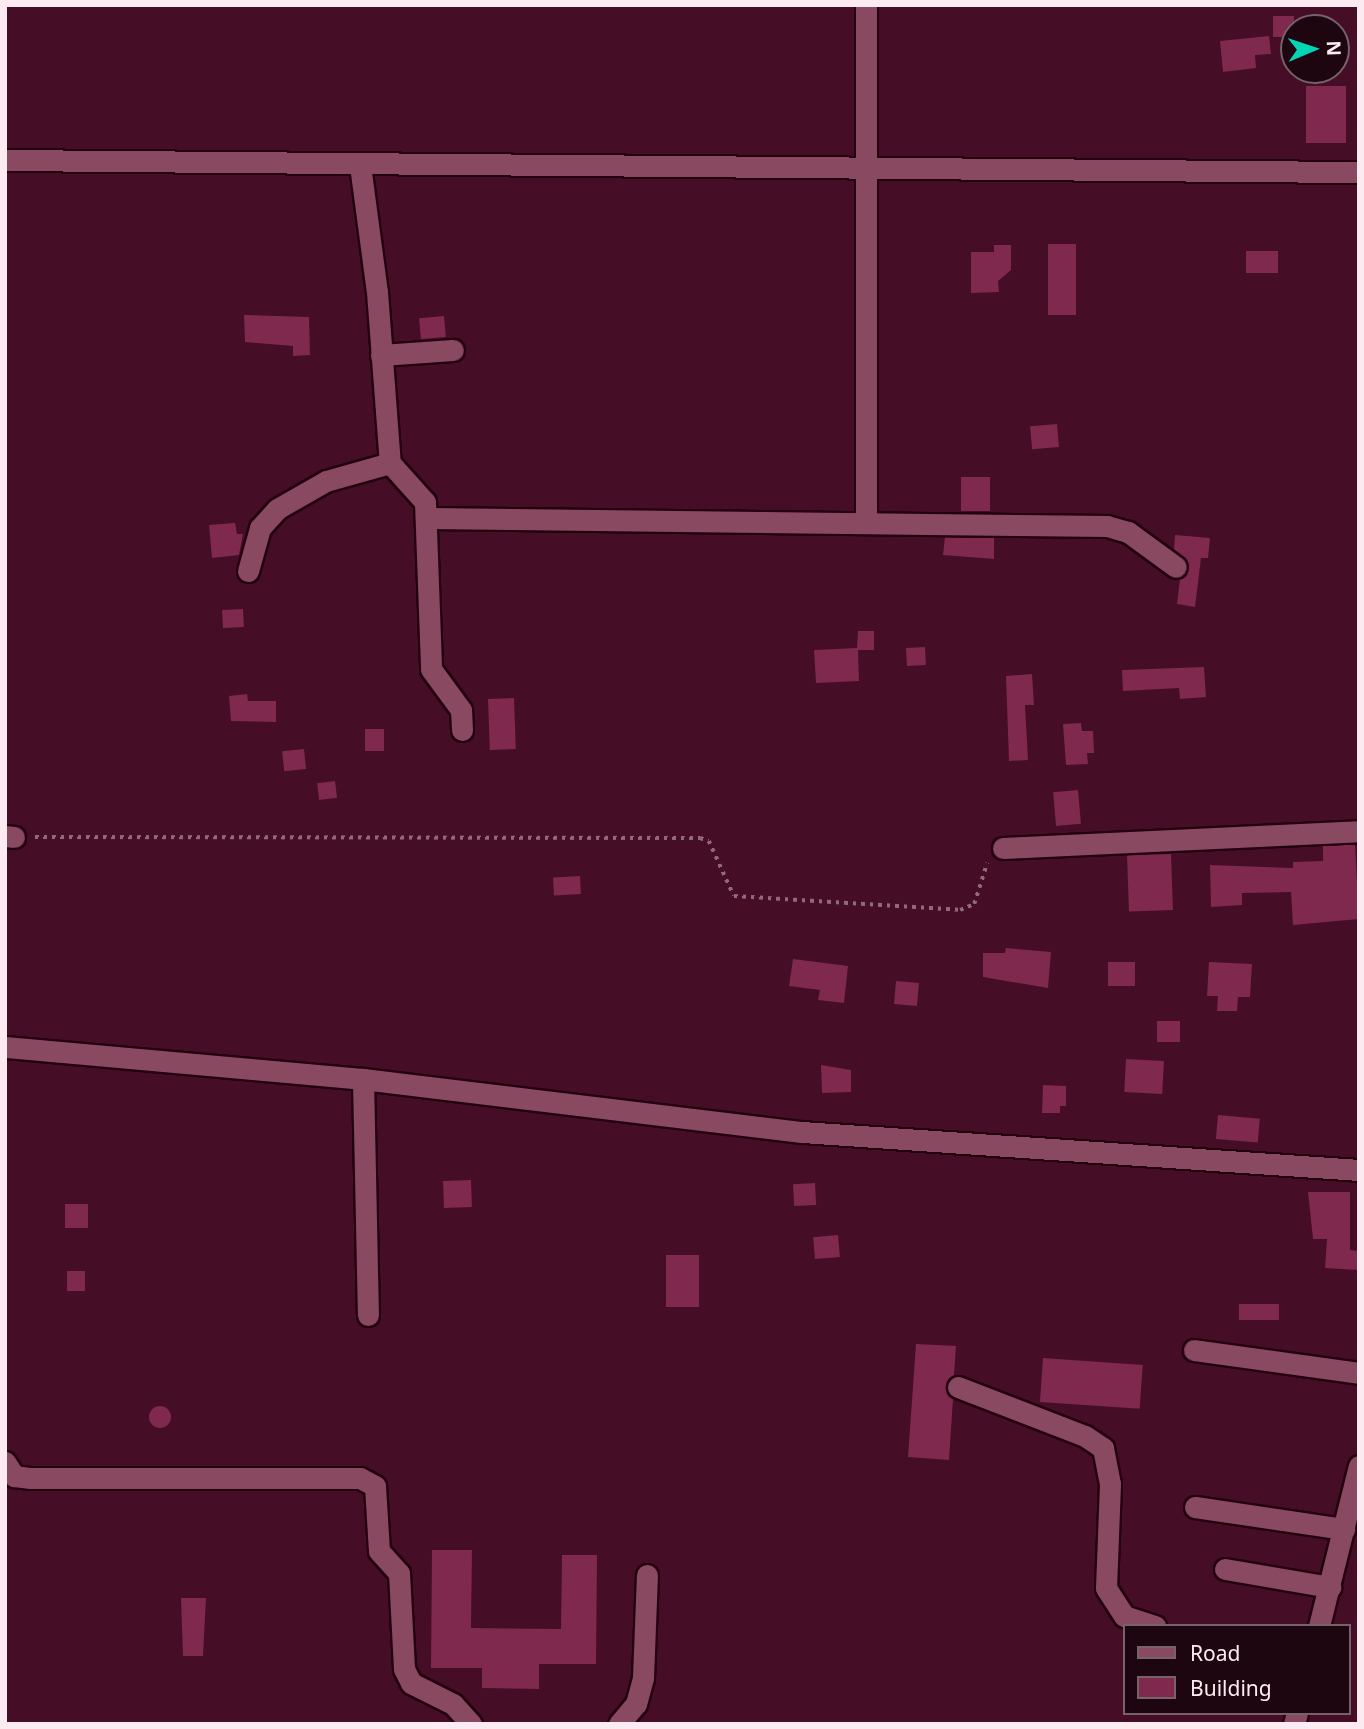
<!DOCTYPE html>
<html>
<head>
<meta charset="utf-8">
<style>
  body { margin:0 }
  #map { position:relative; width:1364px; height:1729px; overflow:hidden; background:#450d26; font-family:"Noto Sans",sans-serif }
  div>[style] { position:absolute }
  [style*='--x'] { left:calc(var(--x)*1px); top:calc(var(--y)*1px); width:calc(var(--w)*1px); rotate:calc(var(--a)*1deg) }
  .building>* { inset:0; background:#7f294e; transform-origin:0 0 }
  .round { border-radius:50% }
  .path>* { height:3.5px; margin-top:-1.75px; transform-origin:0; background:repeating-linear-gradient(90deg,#91697a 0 3.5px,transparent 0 8.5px) }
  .roads { filter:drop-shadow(2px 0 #24000f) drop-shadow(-2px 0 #24000f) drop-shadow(0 2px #24000f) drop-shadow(0 -2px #24000f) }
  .minor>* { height:21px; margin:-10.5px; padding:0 10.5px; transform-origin:10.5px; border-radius:10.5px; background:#894a61 }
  span { translate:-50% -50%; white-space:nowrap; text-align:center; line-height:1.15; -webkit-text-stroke:5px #1d060f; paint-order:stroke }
  .frame { position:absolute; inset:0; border:7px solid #fcecf1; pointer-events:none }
  .legend { position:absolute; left:1123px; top:1624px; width:228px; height:91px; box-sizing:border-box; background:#1d060f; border:2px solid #766269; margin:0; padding:9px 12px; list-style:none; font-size:21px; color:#fcecf1 }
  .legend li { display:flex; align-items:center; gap:14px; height:35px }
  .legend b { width:35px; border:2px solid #766269 }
  .north { position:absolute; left:1280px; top:14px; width:70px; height:70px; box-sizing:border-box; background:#1d060f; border:2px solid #766269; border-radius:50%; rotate:88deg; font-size:19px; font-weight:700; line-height:28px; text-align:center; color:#fcecf1 }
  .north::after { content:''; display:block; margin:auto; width:24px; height:32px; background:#03d5b6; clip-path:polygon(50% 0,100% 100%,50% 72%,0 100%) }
</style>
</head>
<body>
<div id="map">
  <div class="building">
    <div style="left:1294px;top:16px;width:21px;height:21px;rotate:90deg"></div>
    <div style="clip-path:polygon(1269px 36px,1271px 54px,1255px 55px,1256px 68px,1223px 72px,1220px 41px)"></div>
    <div style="left:1306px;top:86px;width:40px;height:57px"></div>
    <div style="left:1048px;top:244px;width:28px;height:71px"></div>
    <div style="clip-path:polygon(994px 245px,1011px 245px,1011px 270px,998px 281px,999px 292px,971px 293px,971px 252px,994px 252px)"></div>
    <div style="left:1278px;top:251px;width:22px;height:32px;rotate:90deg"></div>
    <div style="clip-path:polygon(244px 315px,309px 317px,310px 355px,293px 356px,293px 346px,245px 342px)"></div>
    <div style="left:444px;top:316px;width:21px;height:25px;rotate:85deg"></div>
    <div style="left:1057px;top:424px;width:23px;height:27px;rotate:85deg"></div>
    <div style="left:961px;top:477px;width:29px;height:34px"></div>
    <div style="clip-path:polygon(235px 523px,237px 534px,243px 534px,239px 555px,212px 558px,209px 525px)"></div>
    <div style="clip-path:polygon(1175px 535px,1210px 538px,1208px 558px,1201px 558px,1195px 607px,1177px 604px,1180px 579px,1189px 568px,1174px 549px)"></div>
    <div style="clip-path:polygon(945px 537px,994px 538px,994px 559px,943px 555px)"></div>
    <div style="left:243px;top:609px;width:18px;height:21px;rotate:87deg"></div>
    <div style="clip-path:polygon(858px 631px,874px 631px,874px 650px,858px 650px,859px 681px,816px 683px,814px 650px,857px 648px)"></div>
    <div style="left:925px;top:647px;width:18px;height:19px;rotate:87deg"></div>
    <div style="clip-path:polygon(1204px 667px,1206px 697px,1180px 699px,1179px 688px,1123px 691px,1122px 670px)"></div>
    <div style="clip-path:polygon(1032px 674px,1034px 705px,1025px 705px,1028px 760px,1009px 761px,1006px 676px)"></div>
    <div style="clip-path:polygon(247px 694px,248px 701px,276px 701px,276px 722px,231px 721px,229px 696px)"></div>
    <div style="left:514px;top:698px;width:51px;height:26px;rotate:88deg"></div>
    <div style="clip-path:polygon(1081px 723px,1082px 731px,1093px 731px,1094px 753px,1087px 753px,1088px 764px,1066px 765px,1063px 724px)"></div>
    <div style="left:365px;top:729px;width:19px;height:22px"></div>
    <div style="left:304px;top:749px;width:20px;height:22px;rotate:84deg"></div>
    <div style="left:335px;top:781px;width:17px;height:18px;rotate:83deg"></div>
    <div style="left:1078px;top:790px;width:34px;height:25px;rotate:85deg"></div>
    <div style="clip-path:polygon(1355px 844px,1359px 919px,1293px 925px,1291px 892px,1242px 893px,1242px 905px,1211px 907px,1210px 865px,1293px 868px,1293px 862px,1323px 861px,1323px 846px)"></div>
    <div style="left:1171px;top:854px;width:56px;height:44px;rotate:88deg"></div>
    <div style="left:580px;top:876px;width:18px;height:27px;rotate:87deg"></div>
    <div style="clip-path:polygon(1006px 948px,1051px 952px,1048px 988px,983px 977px,983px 953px,1005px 953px)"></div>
    <div style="clip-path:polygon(793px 959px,848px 966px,844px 1003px,818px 1000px,820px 990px,789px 986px)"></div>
    <div style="left:1135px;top:962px;width:24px;height:27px;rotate:90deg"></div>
    <div style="clip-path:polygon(1209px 962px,1252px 964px,1250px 997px,1238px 997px,1237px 1011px,1217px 1011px,1218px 996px,1207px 996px)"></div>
    <div style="left:896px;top:981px;width:23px;height:23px;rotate:5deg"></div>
    <div style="left:1180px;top:1021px;width:21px;height:23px;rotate:90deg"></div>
    <div style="left:1126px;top:1059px;width:38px;height:33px;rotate:3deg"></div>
    <div style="clip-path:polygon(821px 1065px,851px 1070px,851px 1092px,822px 1093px)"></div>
    <div style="clip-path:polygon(1043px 1085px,1066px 1086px,1066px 1106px,1060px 1106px,1060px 1113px,1042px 1113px)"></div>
    <div style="left:1218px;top:1115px;width:42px;height:24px;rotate:5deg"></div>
    <div style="left:471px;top:1180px;width:27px;height:28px;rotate:88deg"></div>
    <div style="left:815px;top:1183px;width:22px;height:22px;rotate:87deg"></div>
    <div style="clip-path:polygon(1308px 1192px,1350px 1192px,1350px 1250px,1359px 1251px,1358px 1270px,1325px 1268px,1327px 1239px,1313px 1239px)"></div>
    <div style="left:88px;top:1204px;width:24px;height:23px;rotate:90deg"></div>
    <div style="left:838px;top:1235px;width:22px;height:25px;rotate:85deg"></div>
    <div style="left:666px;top:1255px;width:33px;height:52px"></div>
    <div style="left:67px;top:1271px;width:18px;height:20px"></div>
    <div style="left:1239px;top:1304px;width:40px;height:16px"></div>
    <div style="clip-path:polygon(916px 1344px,956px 1346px,954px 1375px,945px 1388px,953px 1399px,949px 1460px,908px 1457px)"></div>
    <div style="left:1043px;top:1358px;width:100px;height:44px;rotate:4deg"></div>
    <div class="round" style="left:149px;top:1406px;width:22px;height:22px"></div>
    <div style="clip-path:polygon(432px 1550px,472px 1550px,471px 1628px,561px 1629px,562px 1555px,597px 1555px,596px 1664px,539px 1664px,539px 1689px,482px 1688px,482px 1668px,431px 1668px)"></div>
    <div style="clip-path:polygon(181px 1598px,206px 1598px,203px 1656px,183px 1656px)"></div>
  </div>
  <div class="path">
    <div style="--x:35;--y:837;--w:665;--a:0.09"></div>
    <div style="--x:700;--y:838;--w:9;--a:18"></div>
    <div style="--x:709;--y:841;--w:60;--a:65.6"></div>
    <div style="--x:734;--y:896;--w:226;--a:3.5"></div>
    <div style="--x:960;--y:910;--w:15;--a:-23"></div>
    <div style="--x:974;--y:904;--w:43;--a:-72.4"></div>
  </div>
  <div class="roads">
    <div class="minor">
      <div style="--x:866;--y:5;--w:517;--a:90"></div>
      <div style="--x:5;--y:160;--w:1354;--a:0.51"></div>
      <div style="--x:360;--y:165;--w:128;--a:82.4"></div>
      <div style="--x:377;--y:292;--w:171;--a:85.7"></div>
      <div style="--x:390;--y:463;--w:52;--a:48.1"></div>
      <div style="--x:425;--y:502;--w:167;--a:87.9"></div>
      <div style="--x:431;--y:669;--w:51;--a:53.8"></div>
      <div style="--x:461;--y:710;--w:20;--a:87"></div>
      <div style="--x:381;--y:355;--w:72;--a:-4"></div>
      <div style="--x:428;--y:518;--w:679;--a:0.68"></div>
      <div style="--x:1107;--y:526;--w:22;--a:16"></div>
      <div style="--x:1128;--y:532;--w:59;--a:36.1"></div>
      <div style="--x:248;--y:571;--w:45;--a:-74.4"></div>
      <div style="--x:260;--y:528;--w:25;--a:-48"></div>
      <div style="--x:277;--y:509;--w:56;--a:-29.7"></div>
      <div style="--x:326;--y:481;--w:66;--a:-15.7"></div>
      <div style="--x:5;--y:836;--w:9;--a:6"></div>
      <div style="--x:1003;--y:848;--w:356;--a:-2.7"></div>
      <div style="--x:5;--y:1047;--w:359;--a:5.1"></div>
      <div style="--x:363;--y:1079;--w:442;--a:6.9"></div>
      <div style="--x:802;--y:1132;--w:558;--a:3.9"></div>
      <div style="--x:363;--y:1079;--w:236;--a:88.8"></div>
      <div style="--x:1194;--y:1350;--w:167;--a:7.9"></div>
      <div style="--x:958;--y:1387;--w:136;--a:21.1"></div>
      <div style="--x:1085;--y:1436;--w:22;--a:34"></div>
      <div style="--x:1103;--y:1448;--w:37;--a:79"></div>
      <div style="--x:1110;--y:1484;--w:104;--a:92.2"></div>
      <div style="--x:1106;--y:1588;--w:33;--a:57"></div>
      <div style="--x:1124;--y:1616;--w:33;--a:18"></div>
      <div style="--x:5;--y:1462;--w:17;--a:57"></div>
      <div style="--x:14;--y:1476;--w:17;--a:7"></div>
      <div style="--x:31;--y:1478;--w:329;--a:0"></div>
      <div style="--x:360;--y:1478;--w:17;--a:28"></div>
      <div style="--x:375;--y:1486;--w:65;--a:86.5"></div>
      <div style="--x:379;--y:1551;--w:30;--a:48"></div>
      <div style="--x:399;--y:1573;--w:96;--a:87"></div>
      <div style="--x:404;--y:1669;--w:16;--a:63"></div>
      <div style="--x:411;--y:1683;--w:47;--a:26.6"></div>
      <div style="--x:453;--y:1704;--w:27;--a:48"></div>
      <div style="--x:1195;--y:1507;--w:151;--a:8.4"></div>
      <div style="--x:1225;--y:1569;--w:107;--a:9.7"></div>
      <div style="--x:1319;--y:1626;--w:165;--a:-76"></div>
      <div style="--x:619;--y:1724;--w:26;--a:-50"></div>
      <div style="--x:636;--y:1704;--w:27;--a:-75"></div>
      <div style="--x:643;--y:1678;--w:103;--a:-87.8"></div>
      <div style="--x:1294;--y:1724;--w:11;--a:-75"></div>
    </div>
  </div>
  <div class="frame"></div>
  <ul class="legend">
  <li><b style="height:9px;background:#894a61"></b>Road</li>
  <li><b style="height:19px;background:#7f294e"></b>Building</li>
  </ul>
  <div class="north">N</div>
</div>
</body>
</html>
